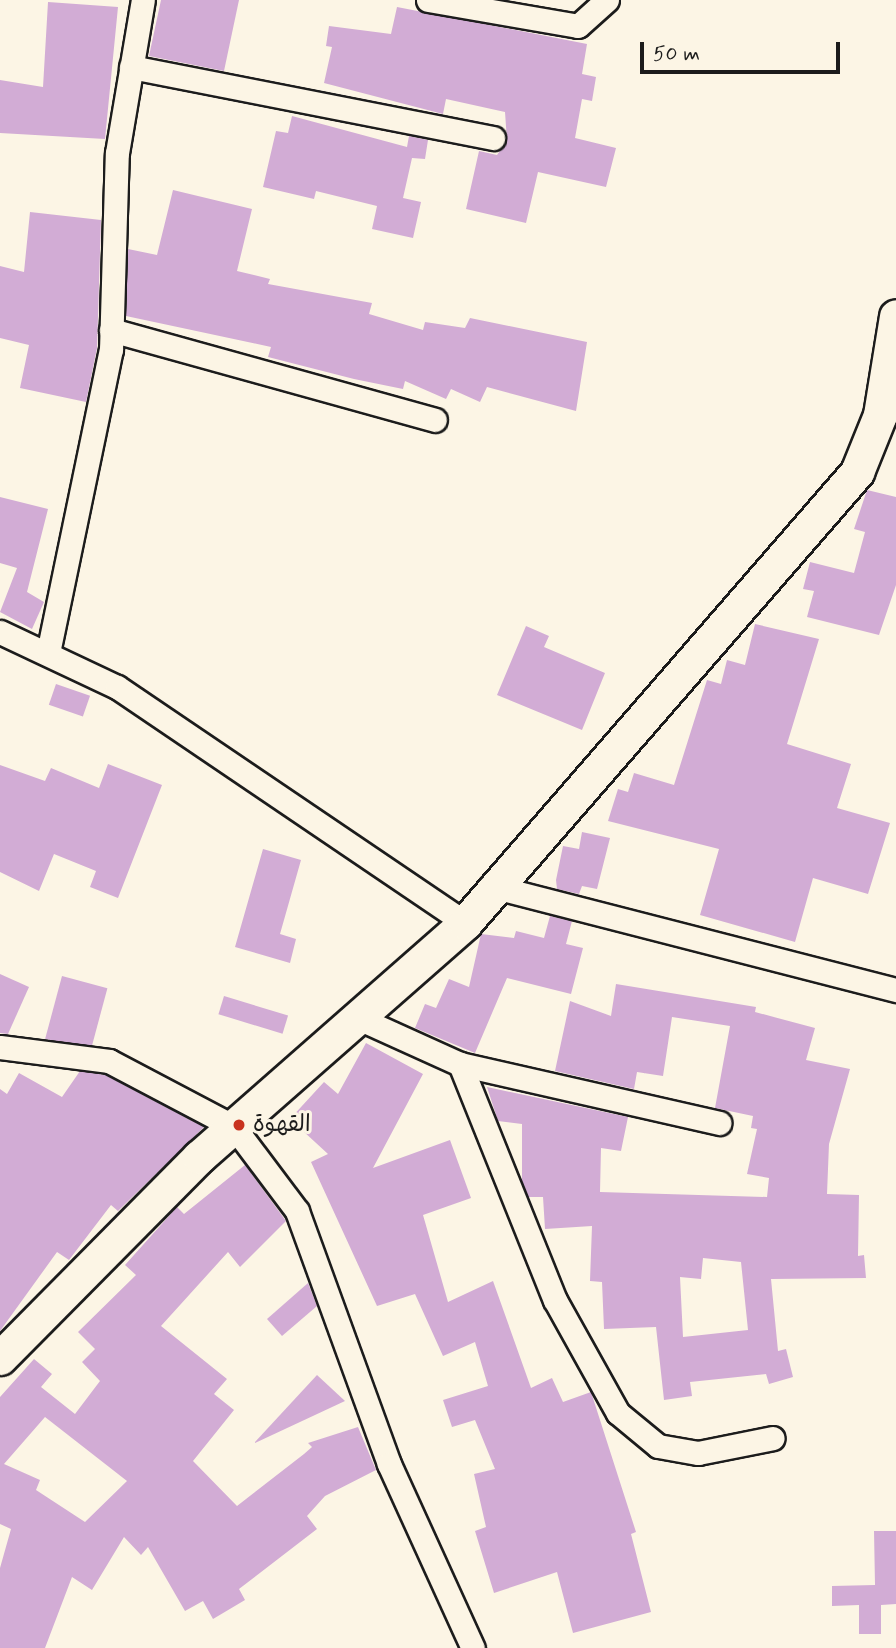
<!DOCTYPE html>
<html>
<head>
<meta charset="utf-8">
<style>
  body { margin:0 }
  #map { position:relative; width:896px; height:1648px; overflow:hidden; background:#fcf5e5; font-family:Mynerve,"Playpen Sans Arabic",sans-serif }
  div>[style] { position:absolute }
  [style*='--x'] { left:calc(var(--x)*1px); top:calc(var(--y)*1px); width:calc(var(--w)*1px); rotate:calc(var(--a)*1deg) }
  .building>* { inset:0; background:#d2acd5; transform-origin:0 0 }
  .roads { filter:drop-shadow(2px 0 #1c1c1c) drop-shadow(-2px 0 #1c1c1c) drop-shadow(0 2px #1c1c1c) drop-shadow(0 -2px #1c1c1c) }
  .street>* { height:23px; margin:-11.5px; padding:0 11.5px; transform-origin:11.5px; border-radius:11.5px; background:#fcf5e5 }
  .secondary>* { height:33px; margin:-16.5px; padding:0 16.5px; transform-origin:16.5px; border-radius:16.5px; background:#fcf5e5 }
  .dots>* { width:19px; height:19px; translate:-50% -50%; box-sizing:border-box; border:4px solid #fcf5e5; border-radius:50% }
  span { translate:-50% -50%; white-space:nowrap; text-align:center; line-height:1.15; -webkit-text-stroke:6px #fcf5e5; paint-order:stroke }
  .poi-label { font-size:23px; color:#1c1c1c }
  .left { translate:0 -50%; text-align:left }
  .scale { position:absolute; left:640px; top:42px; width:200px; height:32px; box-sizing:border-box; border:4px solid #1c1c1c; border-top:0; padding-left:9px; font-size:21px; line-height:24px; white-space:nowrap; color:#1c1c1c; -webkit-text-stroke:5px #fcf5e5; paint-order:stroke }
</style>
</head>
<body>
<div id="map">
  <div class="building">
    <div style="clip-path:polygon(161px 0,239px 0,224px 71px,149px 56px)"></div>
    <div style="clip-path:polygon(48px 2px,118px 7px,105px 139px,0 133px,0 80px,43px 87px)"></div>
    <div style="clip-path:polygon(397px 7px,587px 44px,582px 74px,596px 77px,592px 101px,582px 99px,575px 138px,616px 148px,606px 187px,538px 172px,526px 223px,466px 209px,479px 151px,497px 155px,507px 141px,505px 112px,446px 99px,443px 114px,324px 83px,332px 47px,326px 46px,329px 26px,391px 34px)"></div>
    <div style="clip-path:polygon(292px 116px,407px 147px,409px 136px,428px 140px,425px 159px,412px 158px,403px 198px,421px 202px,413px 238px,372px 229px,377px 206px,316px 191px,314px 199px,263px 187px,276px 131px,288px 133px)"></div>
    <div style="clip-path:polygon(173px 190px,252px 209px,237px 271px,270px 279px,268px 284px,372px 303px,369px 314px,423px 330px,425px 322px,465px 328px,470px 318px,587px 342px,576px 411px,487px 387px,480px 402px,451px 389px,446px 399px,405px 381px,403px 389px,354px 379px,268px 357px,271px 347px,126px 316px,128px 249px,157px 255px)"></div>
    <div style="clip-path:polygon(30px 212px,101px 220px,97px 348px,86px 402px,20px 388px,29px 345px,0 338px,0 266px,24px 272px)"></div>
    <div style="clip-path:polygon(867px 490px,896px 497px,896px 585px,879px 635px,807px 617px,814px 591px,803px 589px,810px 562px,854px 573px,865px 532px,854px 529px)"></div>
    <div style="clip-path:polygon(0 497px,48px 509px,27px 592px,44px 602px,32px 629px,0 612px,17px 568px,0 563px)"></div>
    <div style="clip-path:polygon(755px 624px,819px 639px,787px 744px,851px 764px,837px 808px,890px 823px,868px 894px,813px 878px,795px 942px,700px 915px,719px 849px,608px 821px,618px 789px,628px 792px,634px 773px,674px 785px,707px 680px,721px 684px,727px 660px,745px 665px)"></div>
    <div style="clip-path:polygon(526px 626px,549px 636px,544px 647px,605px 673px,582px 730px,497px 695px)"></div>
    <div style="left:56px;top:684px;width:36px;height:22px;rotate:19deg"></div>
    <div style="clip-path:polygon(108px 764px,162px 785px,118px 898px,90px 887px,96px 871px,54px 854px,39px 891px,0 872px,0 765px,45px 781px,51px 768px,99px 788px)"></div>
    <div style="clip-path:polygon(582px 832px,610px 838px,597px 889px,582px 886px,579px 894px,557px 889px,556px 880px,563px 846px,579px 849px)"></div>
    <div style="clip-path:polygon(263px 849px,301px 860px,280px 934px,296px 939px,290px 963px,235px 947px)"></div>
    <div style="clip-path:polygon(550px 916px,572px 921px,566px 944px,583px 948px,571px 994px,507px 978px,475px 1053px,415px 1028px,425px 1004px,436px 1008px,449px 979px,469px 987px,481px 934px,514px 938px,516px 931px,544px 938px)"></div>
    <div style="clip-path:polygon(0 974px,29px 987px,8px 1034px,0 1033px)"></div>
    <div style="left:62px;top:976px;width:47px;height:65px;rotate:15deg"></div>
    <div style="clip-path:polygon(evenodd,616px 984px,756px 1007px,755px 1012px,815px 1028px,806px 1060px,850px 1069px,829px 1144px,827px 1194px,859px 1195px,858px 1256px,864px 1255px,866px 1278px,771px 1279px,778px 1351px,786px 1349px,793px 1377px,769px 1384px,766px 1374px,690px 1382px,692px 1396px,664px 1400px,656px 1327px,604px 1329px,602px 1282px,590px 1281px,592px 1226px,545px 1229px,543px 1197px,528px 1197px,522px 1181px,522px 1124px,498px 1121px,487px 1087px,628px 1117px,621px 1151px,601px 1148px,600px 1192px,767px 1197px,769px 1178px,747px 1174px,757px 1129px,751px 1128px,753px 1116px,715px 1108px,730px 1026px,672px 1017px,663px 1076px,637px 1072px,634px 1089px,555px 1071px,570px 1001px,611px 1016px,616px 984px,703px 1258px,741px 1262px,748px 1330px,683px 1337px,680px 1277px,701px 1279px,703px 1258px)"></div>
    <div style="left:224px;top:996px;width:67px;height:19px;rotate:17deg"></div>
    <div style="clip-path:polygon(366px 1043px,423px 1074px,373px 1168px,450px 1140px,471px 1198px,423px 1215px,448px 1302px,493px 1281px,531px 1388px,552px 1378px,563px 1402px,591px 1392px,636px 1532px,631px 1534px,651px 1612px,573px 1633px,557px 1572px,494px 1593px,475px 1531px,486px 1527px,474px 1474px,495px 1469px,475px 1420px,452px 1427px,443px 1400px,488px 1386px,475px 1342px,443px 1356px,415px 1294px,377px 1306px,311px 1162px,328px 1154px,290px 1119px,324px 1082px,338px 1094px)"></div>
    <div style="clip-path:polygon(80px 1071px,105px 1075px,204px 1127px,118px 1211px,111px 1205px,69px 1260px,57px 1252px,0 1331px,0 1089px,7px 1094px,19px 1073px,62px 1097px)"></div>
    <div style="clip-path:polygon(evenodd,245px 1165px,286px 1221px,240px 1267px,228px 1252px,161px 1326px,227px 1379px,214px 1394px,234px 1410px,193px 1461px,237px 1506px,304px 1454px,312px 1447px,308px 1443px,358px 1427px,376px 1470px,325px 1496px,307px 1516px,317px 1529px,239px 1589px,245px 1600px,213px 1619px,203px 1601px,185px 1611px,148px 1547px,141px 1555px,124px 1537px,92px 1590px,72px 1577px,45px 1648px,0 1648px,0 1568px,11px 1529px,0 1524px,0 1397px,34px 1359px,52px 1374px,41px 1387px,75px 1414px,100px 1381px,82px 1362px,95px 1349px,78px 1332px,136px 1275px,125px 1265px,177px 1207px,184px 1214px,245px 1165px,45px 1417px,127px 1481px,85px 1522px,36px 1490px,40px 1480px,4px 1464px,45px 1417px)"></div>
    <div style="clip-path:polygon(308px 1283px,317px 1306px,282px 1336px,267px 1319px)"></div>
    <div style="clip-path:polygon(317px 1375px,345px 1401px,255px 1443px,255px 1442px)"></div>
    <div style="clip-path:polygon(874px 1531px,896px 1531px,896px 1604px,881px 1605px,881px 1634px,859px 1634px,859px 1605px,832px 1606px,832px 1586px,875px 1585px)"></div>
  </div>
  <div class="roads">
    <div class="street">
      <div style="--x:428;--y:0;--w:152;--a:9.8"></div>
      <div style="--x:578;--y:26;--w:39;--a:-42"></div>
      <div style="--x:131;--y:67;--w:369;--a:11.1"></div>
      <div style="--x:111;--y:330;--w:336;--a:15.5"></div>
      <div style="--x:0;--y:632;--w:129;--a:25.2"></div>
      <div style="--x:117;--y:687;--w:420;--a:34.1"></div>
      <div style="--x:48;--y:653;--w:309;--a:-78.3"></div>
      <div style="--x:111;--y:350;--w:197;--a:-88.3"></div>
      <div style="--x:117;--y:153;--w:155;--a:-80.4"></div>
      <div style="--x:491;--y:886;--w:418;--a:14.4"></div>
      <div style="--x:356;--y:1017;--w:114;--a:24.3"></div>
      <div style="--x:460;--y:1064;--w:266;--a:12.8"></div>
      <div style="--x:0;--y:1047;--w:110;--a:7.3"></div>
      <div style="--x:109;--y:1061;--w:141;--a:27.8"></div>
      <div style="--x:234;--y:1127;--w:105;--a:53.1"></div>
      <div style="--x:297;--y:1211;--w:269;--a:70"></div>
      <div style="--x:389;--y:1464;--w:202;--a:65.5"></div>
      <div style="--x:460;--y:1064;--w:254;--a:68.1"></div>
      <div style="--x:555;--y:1300;--w:129;--a:60.9"></div>
      <div style="--x:618;--y:1413;--w:52;--a:39.5"></div>
      <div style="--x:658;--y:1446;--w:41;--a:9.9"></div>
      <div style="--x:698;--y:1453;--w:76;--a:-11.3"></div>
    </div>
    <div class="secondary">
      <div style="--x:0;--y:1358;--w:283;--a:-45.3"></div>
      <div style="--x:199;--y:1157;--w:354;--a:-41.3"></div>
      <div style="--x:465;--y:923;--w:598;--a:-49"></div>
      <div style="--x:857;--y:472;--w:61;--a:-68"></div>
      <div style="--x:880;--y:415;--w:100;--a:-80.8"></div>
    </div>
  </div>
  <div class="dots">
    <div style="left:239px;top:1125px;background:#c8321e"></div>
  </div>
  <div class="poi-label">
    <span class="left" style="left:253px;top:1125px">القهوة</span>
  </div>
  <div class="scale">50 m</div>
</div>
</body>
</html>
